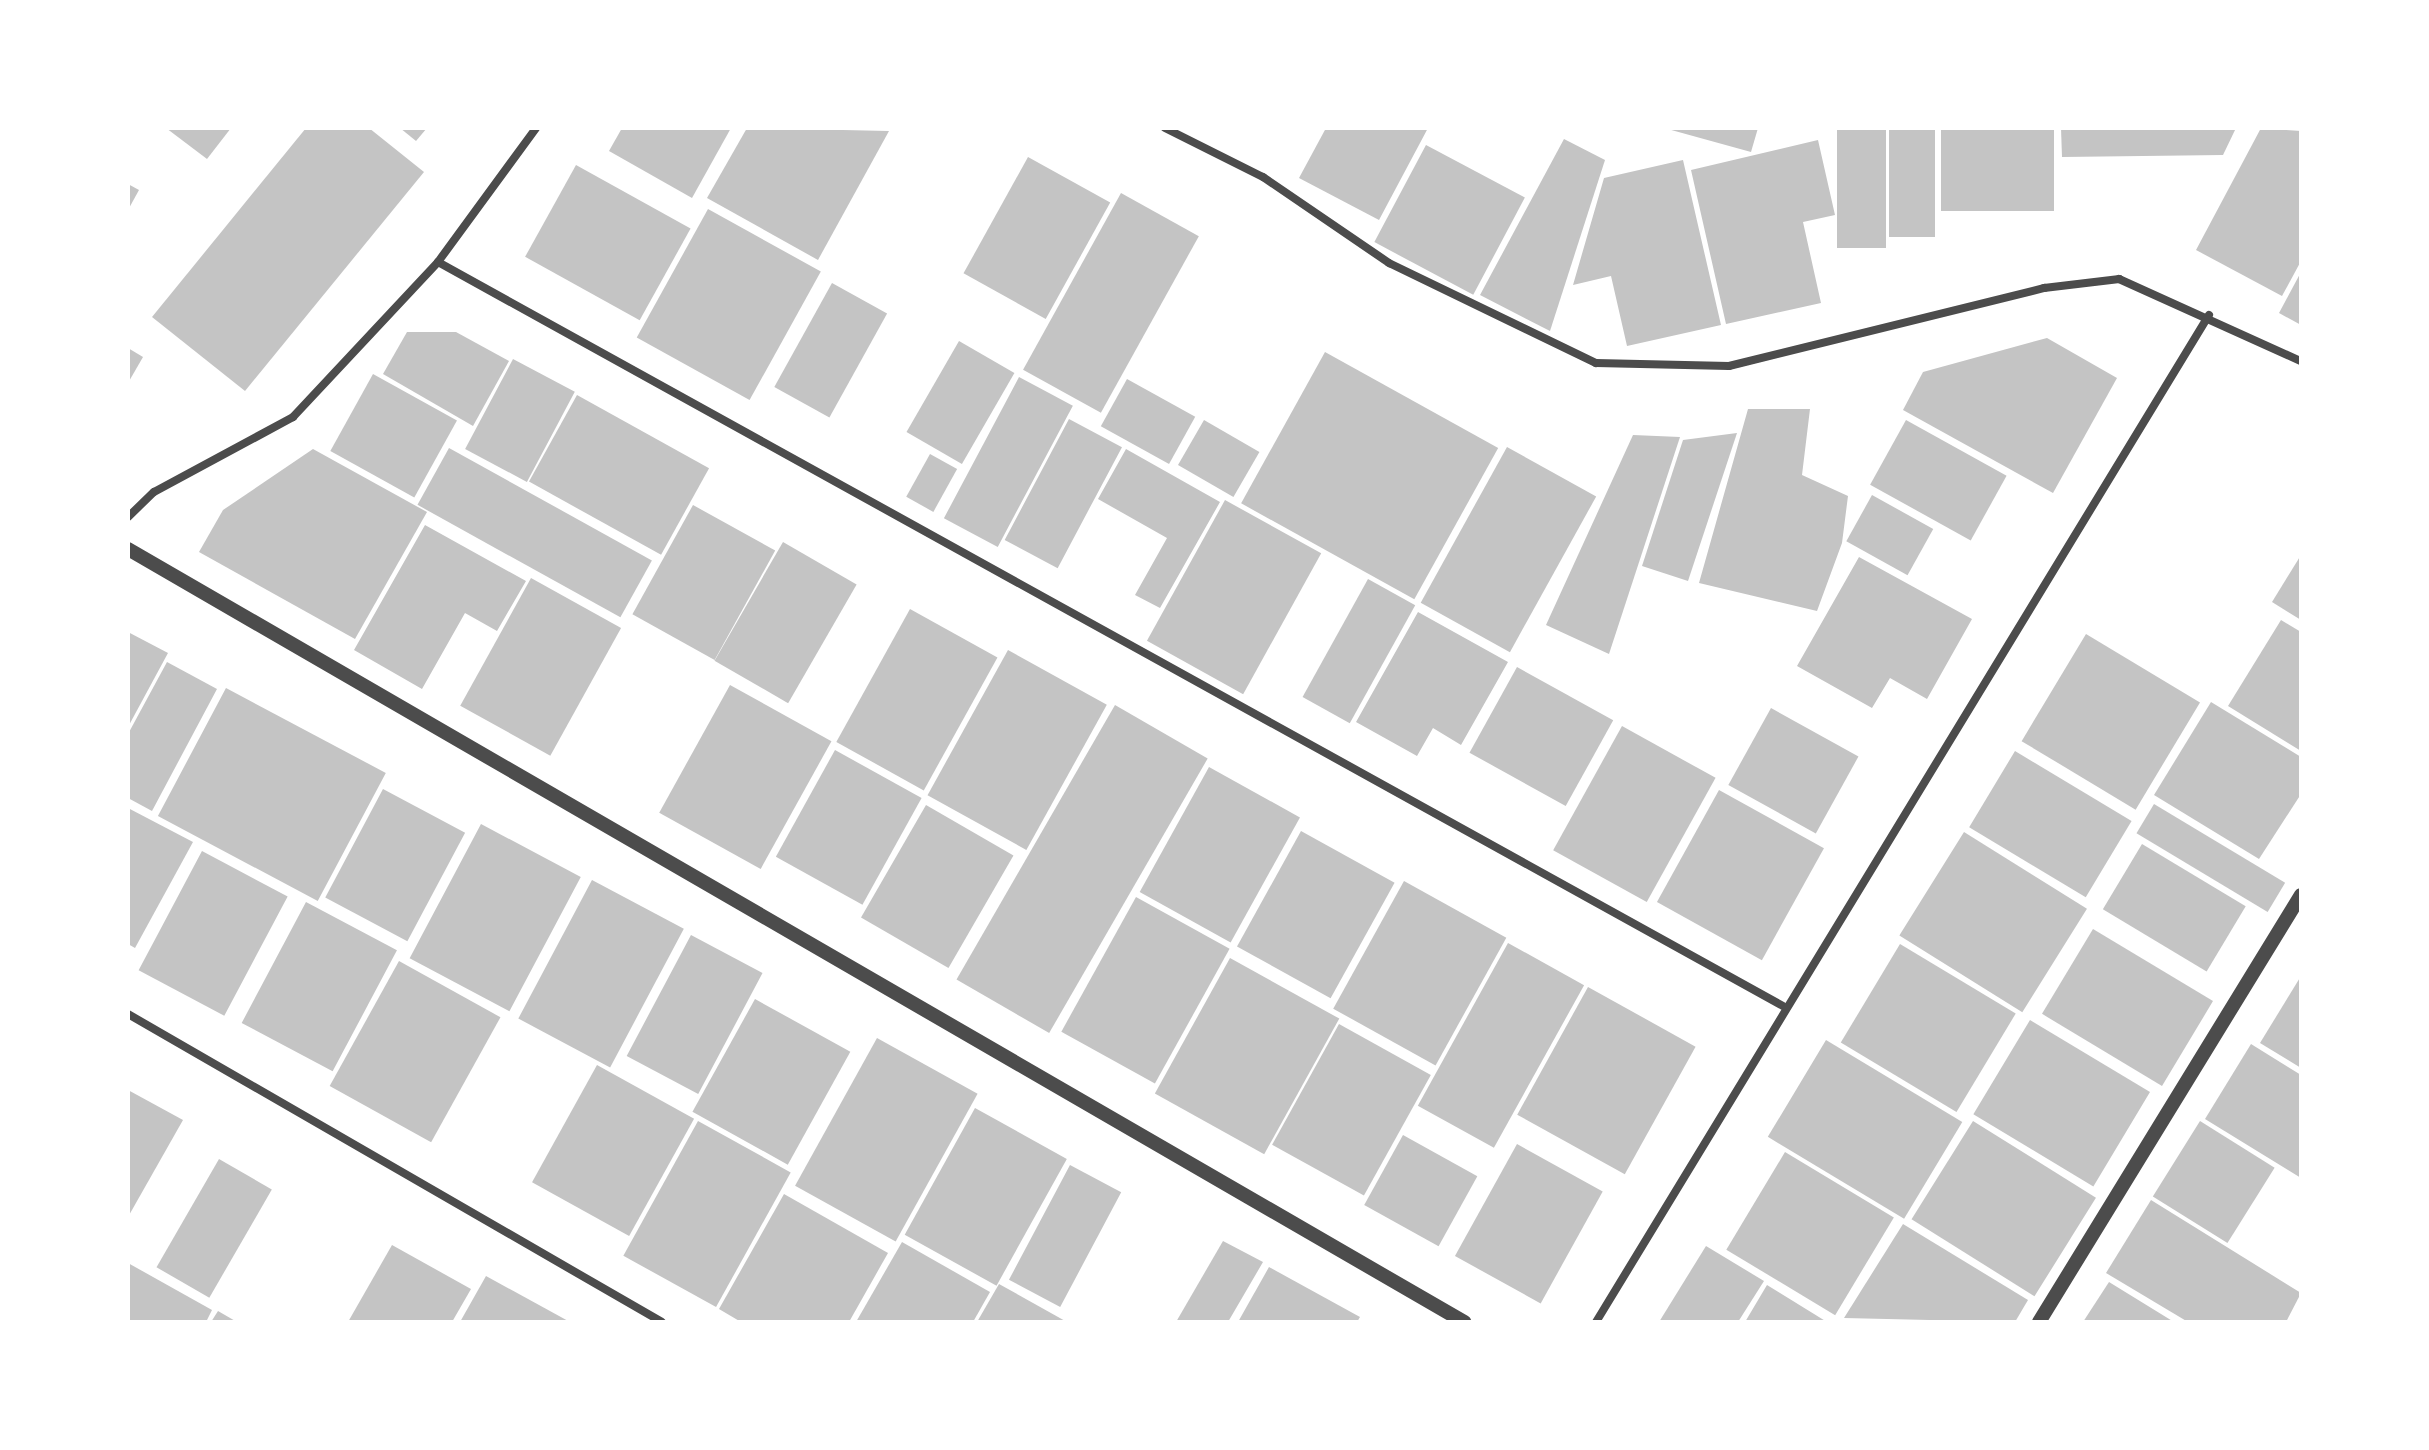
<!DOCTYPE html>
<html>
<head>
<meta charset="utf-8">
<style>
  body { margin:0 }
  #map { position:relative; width:2429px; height:1450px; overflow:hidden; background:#fff; font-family:Jost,sans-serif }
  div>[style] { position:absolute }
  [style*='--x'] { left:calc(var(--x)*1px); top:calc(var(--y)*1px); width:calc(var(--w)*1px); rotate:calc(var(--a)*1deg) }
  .building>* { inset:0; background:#c4c4c4; transform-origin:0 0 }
  .minor>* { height:8px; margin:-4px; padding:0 4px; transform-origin:4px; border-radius:4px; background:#4c4c4c }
  .tertiary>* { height:14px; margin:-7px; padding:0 7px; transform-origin:7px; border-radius:7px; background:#4c4c4c }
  span { translate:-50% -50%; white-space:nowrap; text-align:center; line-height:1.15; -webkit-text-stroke:6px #fff; paint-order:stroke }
  .frame { position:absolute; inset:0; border:130px solid #fff; pointer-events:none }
</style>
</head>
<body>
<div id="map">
  <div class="building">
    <div style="clip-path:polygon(166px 128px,231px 128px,207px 159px)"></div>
    <div style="clip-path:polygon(306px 128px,369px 128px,424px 172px,245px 391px,152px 317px)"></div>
    <div style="clip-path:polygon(400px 128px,427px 128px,416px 141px)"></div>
    <div style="clip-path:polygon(622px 128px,731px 128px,692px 198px,609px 151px)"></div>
    <div style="clip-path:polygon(747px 128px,889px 131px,818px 260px,707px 198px)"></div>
    <div style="clip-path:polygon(1326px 128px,1428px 128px,1379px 220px,1299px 178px)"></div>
    <div style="clip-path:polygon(1664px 128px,1758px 128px,1751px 152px)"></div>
    <div style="left:1837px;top:128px;width:49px;height:120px"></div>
    <div style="left:1889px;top:128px;width:46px;height:109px"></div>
    <div style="left:1941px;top:128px;width:113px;height:83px"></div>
    <div style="clip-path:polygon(2061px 128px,2236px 128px,2223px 155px,2062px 157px)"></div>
    <div style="clip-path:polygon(2261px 128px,2301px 131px,2301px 261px,2282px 296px,2196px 250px)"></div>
    <div style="clip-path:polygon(1564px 139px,1605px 160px,1550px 331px,1480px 295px)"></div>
    <div style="clip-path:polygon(1818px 140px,1835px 215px,1803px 222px,1821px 303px,1726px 324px,1691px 170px)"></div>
    <div style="left:1426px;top:145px;width:112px;height:110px;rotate:28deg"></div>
    <div style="left:1028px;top:157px;width:94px;height:133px;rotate:29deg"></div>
    <div style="clip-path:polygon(1683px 160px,1721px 325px,1627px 346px,1611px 276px,1573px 285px,1604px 178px)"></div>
    <div style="left:576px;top:165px;width:131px;height:105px;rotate:29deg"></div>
    <div style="clip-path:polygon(128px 184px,139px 190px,128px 210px)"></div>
    <div style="left:1121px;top:193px;width:89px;height:202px;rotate:29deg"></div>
    <div style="left:708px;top:209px;width:129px;height:147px;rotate:29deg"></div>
    <div style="clip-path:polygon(2301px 272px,2301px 325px,2279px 313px)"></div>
    <div style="left:832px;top:283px;width:63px;height:119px;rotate:29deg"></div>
    <div style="clip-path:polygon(407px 332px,456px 332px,509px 361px,473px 426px,383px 374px)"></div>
    <div style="clip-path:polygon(2047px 338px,2117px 378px,2053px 493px,1903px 410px,1923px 372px)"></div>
    <div style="left:959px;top:341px;width:64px;height:105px;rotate:30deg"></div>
    <div style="clip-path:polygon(128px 348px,143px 357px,128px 383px)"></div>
    <div style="left:1325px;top:352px;width:198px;height:173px;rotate:29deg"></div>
    <div style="left:513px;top:359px;width:70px;height:102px;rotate:28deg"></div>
    <div style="left:373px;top:374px;width:96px;height:88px;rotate:29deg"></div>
    <div style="left:1019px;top:377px;width:61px;height:160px;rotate:28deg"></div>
    <div style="left:1127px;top:379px;width:78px;height:54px;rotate:29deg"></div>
    <div style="left:577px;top:395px;width:151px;height:99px;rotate:29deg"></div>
    <div style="clip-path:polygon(1748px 409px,1810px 409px,1802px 475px,1848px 496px,1842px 543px,1817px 611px,1699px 583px)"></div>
    <div style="left:1069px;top:419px;width:60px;height:137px;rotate:28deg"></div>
    <div style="left:1204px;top:420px;width:64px;height:52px;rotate:30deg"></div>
    <div style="left:1906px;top:420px;width:115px;height:74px;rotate:29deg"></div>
    <div style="clip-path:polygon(1737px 433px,1688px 581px,1642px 566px,1683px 440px)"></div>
    <div style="clip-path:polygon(1633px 435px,1680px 437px,1609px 654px,1546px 625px)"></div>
    <div style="left:1507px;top:447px;width:102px;height:178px;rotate:29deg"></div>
    <div style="left:449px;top:448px;width:232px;height:65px;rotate:29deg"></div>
    <div style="clip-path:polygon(313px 449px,427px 512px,355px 639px,199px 552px,223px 510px)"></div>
    <div style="clip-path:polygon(1126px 449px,1220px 502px,1160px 608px,1135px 595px,1167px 538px,1098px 499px)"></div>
    <div style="left:930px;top:454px;width:31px;height:49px;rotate:29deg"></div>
    <div style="left:1872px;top:495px;width:70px;height:53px;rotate:29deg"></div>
    <div style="left:1225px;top:500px;width:110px;height:161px;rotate:29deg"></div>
    <div style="left:693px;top:505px;width:94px;height:125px;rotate:29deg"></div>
    <div style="clip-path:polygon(425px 525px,526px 581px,497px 631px,465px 613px,422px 689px,354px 650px)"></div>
    <div style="left:783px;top:542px;width:85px;height:137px;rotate:30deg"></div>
    <div style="clip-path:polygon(2301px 555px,2301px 620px,2272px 602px)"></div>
    <div style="clip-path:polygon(1859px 557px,1972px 619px,1927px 699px,1890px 678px,1872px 708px,1797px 666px)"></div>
    <div style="left:531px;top:578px;width:103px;height:146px;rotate:29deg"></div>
    <div style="left:1368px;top:579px;width:54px;height:135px;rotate:29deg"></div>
    <div style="left:910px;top:609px;width:100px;height:152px;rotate:29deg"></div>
    <div style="clip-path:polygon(1418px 612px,1508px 662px,1461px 745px,1433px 728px,1417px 756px,1356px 722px)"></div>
    <div style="clip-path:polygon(2281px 620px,2301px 632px,2301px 751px,2228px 706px)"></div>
    <div style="clip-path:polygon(128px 632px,168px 653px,128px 727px)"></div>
    <div style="left:2086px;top:634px;width:133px;height:125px;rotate:31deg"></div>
    <div style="left:1008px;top:650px;width:113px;height:166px;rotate:29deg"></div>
    <div style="clip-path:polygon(167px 662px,217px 689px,152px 811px,128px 798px,128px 734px)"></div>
    <div style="left:1517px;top:667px;width:110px;height:98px;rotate:29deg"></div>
    <div style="left:730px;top:685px;width:116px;height:146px;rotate:29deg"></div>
    <div style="left:226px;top:688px;width:181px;height:145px;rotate:28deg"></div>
    <div style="clip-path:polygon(2211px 702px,2301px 757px,2301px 794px,2259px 859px,2154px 795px)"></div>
    <div style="left:1115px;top:705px;width:107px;height:317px;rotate:30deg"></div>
    <div style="left:1771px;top:708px;width:100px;height:88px;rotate:29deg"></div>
    <div style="left:1622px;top:726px;width:107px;height:142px;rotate:29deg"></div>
    <div style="left:835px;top:750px;width:99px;height:122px;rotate:29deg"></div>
    <div style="left:2015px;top:751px;width:136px;height:89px;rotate:31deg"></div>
    <div style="left:1209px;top:767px;width:104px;height:143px;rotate:29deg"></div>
    <div style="left:383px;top:789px;width:93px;height:123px;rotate:28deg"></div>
    <div style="left:1719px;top:790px;width:120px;height:128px;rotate:29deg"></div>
    <div style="left:2154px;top:804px;width:153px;height:34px;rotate:31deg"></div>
    <div style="left:926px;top:805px;width:101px;height:130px;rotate:30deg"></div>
    <div style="clip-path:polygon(128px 808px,193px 842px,135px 948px,128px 944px)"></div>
    <div style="left:481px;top:824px;width:113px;height:152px;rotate:28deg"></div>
    <div style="left:1301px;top:831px;width:107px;height:132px;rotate:29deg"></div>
    <div style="left:1964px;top:832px;width:145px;height:122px;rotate:32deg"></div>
    <div style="left:2142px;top:844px;width:121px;height:76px;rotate:31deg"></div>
    <div style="left:202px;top:851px;width:97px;height:135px;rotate:28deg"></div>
    <div style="left:592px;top:880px;width:104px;height:157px;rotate:28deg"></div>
    <div style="left:1404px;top:881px;width:117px;height:146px;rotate:29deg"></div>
    <div style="left:1136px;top:897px;width:107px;height:154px;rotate:29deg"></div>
    <div style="left:306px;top:902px;width:103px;height:137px;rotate:28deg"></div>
    <div style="left:2093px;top:929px;width:140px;height:99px;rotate:31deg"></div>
    <div style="left:691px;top:935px;width:81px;height:137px;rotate:28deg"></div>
    <div style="left:1508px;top:943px;width:87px;height:186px;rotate:29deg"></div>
    <div style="left:1900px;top:944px;width:135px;height:115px;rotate:31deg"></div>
    <div style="left:1230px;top:958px;width:125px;height:155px;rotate:29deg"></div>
    <div style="left:399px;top:961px;width:116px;height:143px;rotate:29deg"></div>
    <div style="clip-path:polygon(2301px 976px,2301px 1068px,2260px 1043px)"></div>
    <div style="left:1588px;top:987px;width:123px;height:146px;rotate:29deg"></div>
    <div style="left:755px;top:999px;width:109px;height:129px;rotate:29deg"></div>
    <div style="left:2030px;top:1020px;width:140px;height:110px;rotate:31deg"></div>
    <div style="left:1339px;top:1024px;width:105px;height:138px;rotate:29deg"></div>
    <div style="left:877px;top:1038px;width:115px;height:169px;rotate:29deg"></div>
    <div style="left:1826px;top:1040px;width:159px;height:113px;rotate:31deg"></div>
    <div style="clip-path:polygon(2251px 1044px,2301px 1075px,2301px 1178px,2205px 1119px)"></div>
    <div style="left:597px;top:1065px;width:111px;height:134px;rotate:29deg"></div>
    <div style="clip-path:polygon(128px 1090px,183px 1120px,128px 1217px)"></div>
    <div style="left:975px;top:1108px;width:105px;height:145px;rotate:29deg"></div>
    <div style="left:698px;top:1121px;width:106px;height:154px;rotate:29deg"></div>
    <div style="left:1973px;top:1121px;width:145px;height:116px;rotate:32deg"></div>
    <div style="left:2200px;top:1121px;width:88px;height:89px;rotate:32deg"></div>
    <div style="left:1403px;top:1135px;width:85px;height:80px;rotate:29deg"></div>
    <div style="left:1517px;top:1144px;width:98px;height:128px;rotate:29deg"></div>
    <div style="left:1785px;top:1152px;width:127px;height:114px;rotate:31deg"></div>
    <div style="left:219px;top:1159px;width:61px;height:125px;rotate:30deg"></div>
    <div style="left:1070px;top:1165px;width:58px;height:130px;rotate:28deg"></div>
    <div style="clip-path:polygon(784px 1194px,888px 1253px,849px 1322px,741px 1322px,719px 1309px)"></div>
    <div style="clip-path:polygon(2151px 1200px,2301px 1293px,2286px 1322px,2188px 1322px,2106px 1273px)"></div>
    <div style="clip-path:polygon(1903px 1224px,2028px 1300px,2015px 1322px,1844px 1318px)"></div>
    <div style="clip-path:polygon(1223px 1241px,1263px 1262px,1228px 1322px,1176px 1322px)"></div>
    <div style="clip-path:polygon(902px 1242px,990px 1292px,973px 1322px,856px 1322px)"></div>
    <div style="clip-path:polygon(392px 1245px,471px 1289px,452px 1322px,348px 1322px)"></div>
    <div style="clip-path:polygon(1706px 1246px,1764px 1281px,1738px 1322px,1659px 1322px)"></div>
    <div style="clip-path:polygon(128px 1263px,212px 1310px,206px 1322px,128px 1322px)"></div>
    <div style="clip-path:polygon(1269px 1267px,1360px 1317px,1357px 1322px,1238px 1322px)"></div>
    <div style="clip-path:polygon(486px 1276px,570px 1322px,460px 1322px)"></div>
    <div style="clip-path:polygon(2109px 1282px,2174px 1322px,2083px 1322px)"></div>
    <div style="clip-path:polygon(999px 1284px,1067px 1322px,977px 1322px)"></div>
    <div style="clip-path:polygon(1767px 1285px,1827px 1322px,1745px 1322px)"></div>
    <div style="clip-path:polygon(218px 1311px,237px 1322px,211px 1322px)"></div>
  </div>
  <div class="minor">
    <div style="--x:1165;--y:128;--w:110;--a:26.6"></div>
    <div style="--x:1263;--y:177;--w:153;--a:34.3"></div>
    <div style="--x:1389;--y:263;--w:230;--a:25.8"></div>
    <div style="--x:1596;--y:363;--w:133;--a:1.3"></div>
    <div style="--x:1729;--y:366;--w:325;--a:-13.9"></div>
    <div style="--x:2044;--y:288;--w:76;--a:-6.8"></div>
    <div style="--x:2119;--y:279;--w:200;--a:24.3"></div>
    <div style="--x:438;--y:262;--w:1537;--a:28.95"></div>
    <div style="--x:128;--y:517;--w:36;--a:-44"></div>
    <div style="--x:154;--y:492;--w:158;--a:-28.3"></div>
    <div style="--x:293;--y:417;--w:212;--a:-46.9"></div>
    <div style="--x:438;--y:262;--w:166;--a:-53.8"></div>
    <div style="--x:128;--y:1014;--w:616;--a:29.98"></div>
    <div style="--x:1596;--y:1322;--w:1179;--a:-58.67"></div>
  </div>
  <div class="tertiary">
    <div style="--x:128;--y:549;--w:1544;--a:30.05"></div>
    <div style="--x:2039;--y:1322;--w:501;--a:-58.47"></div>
  </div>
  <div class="frame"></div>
</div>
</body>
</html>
